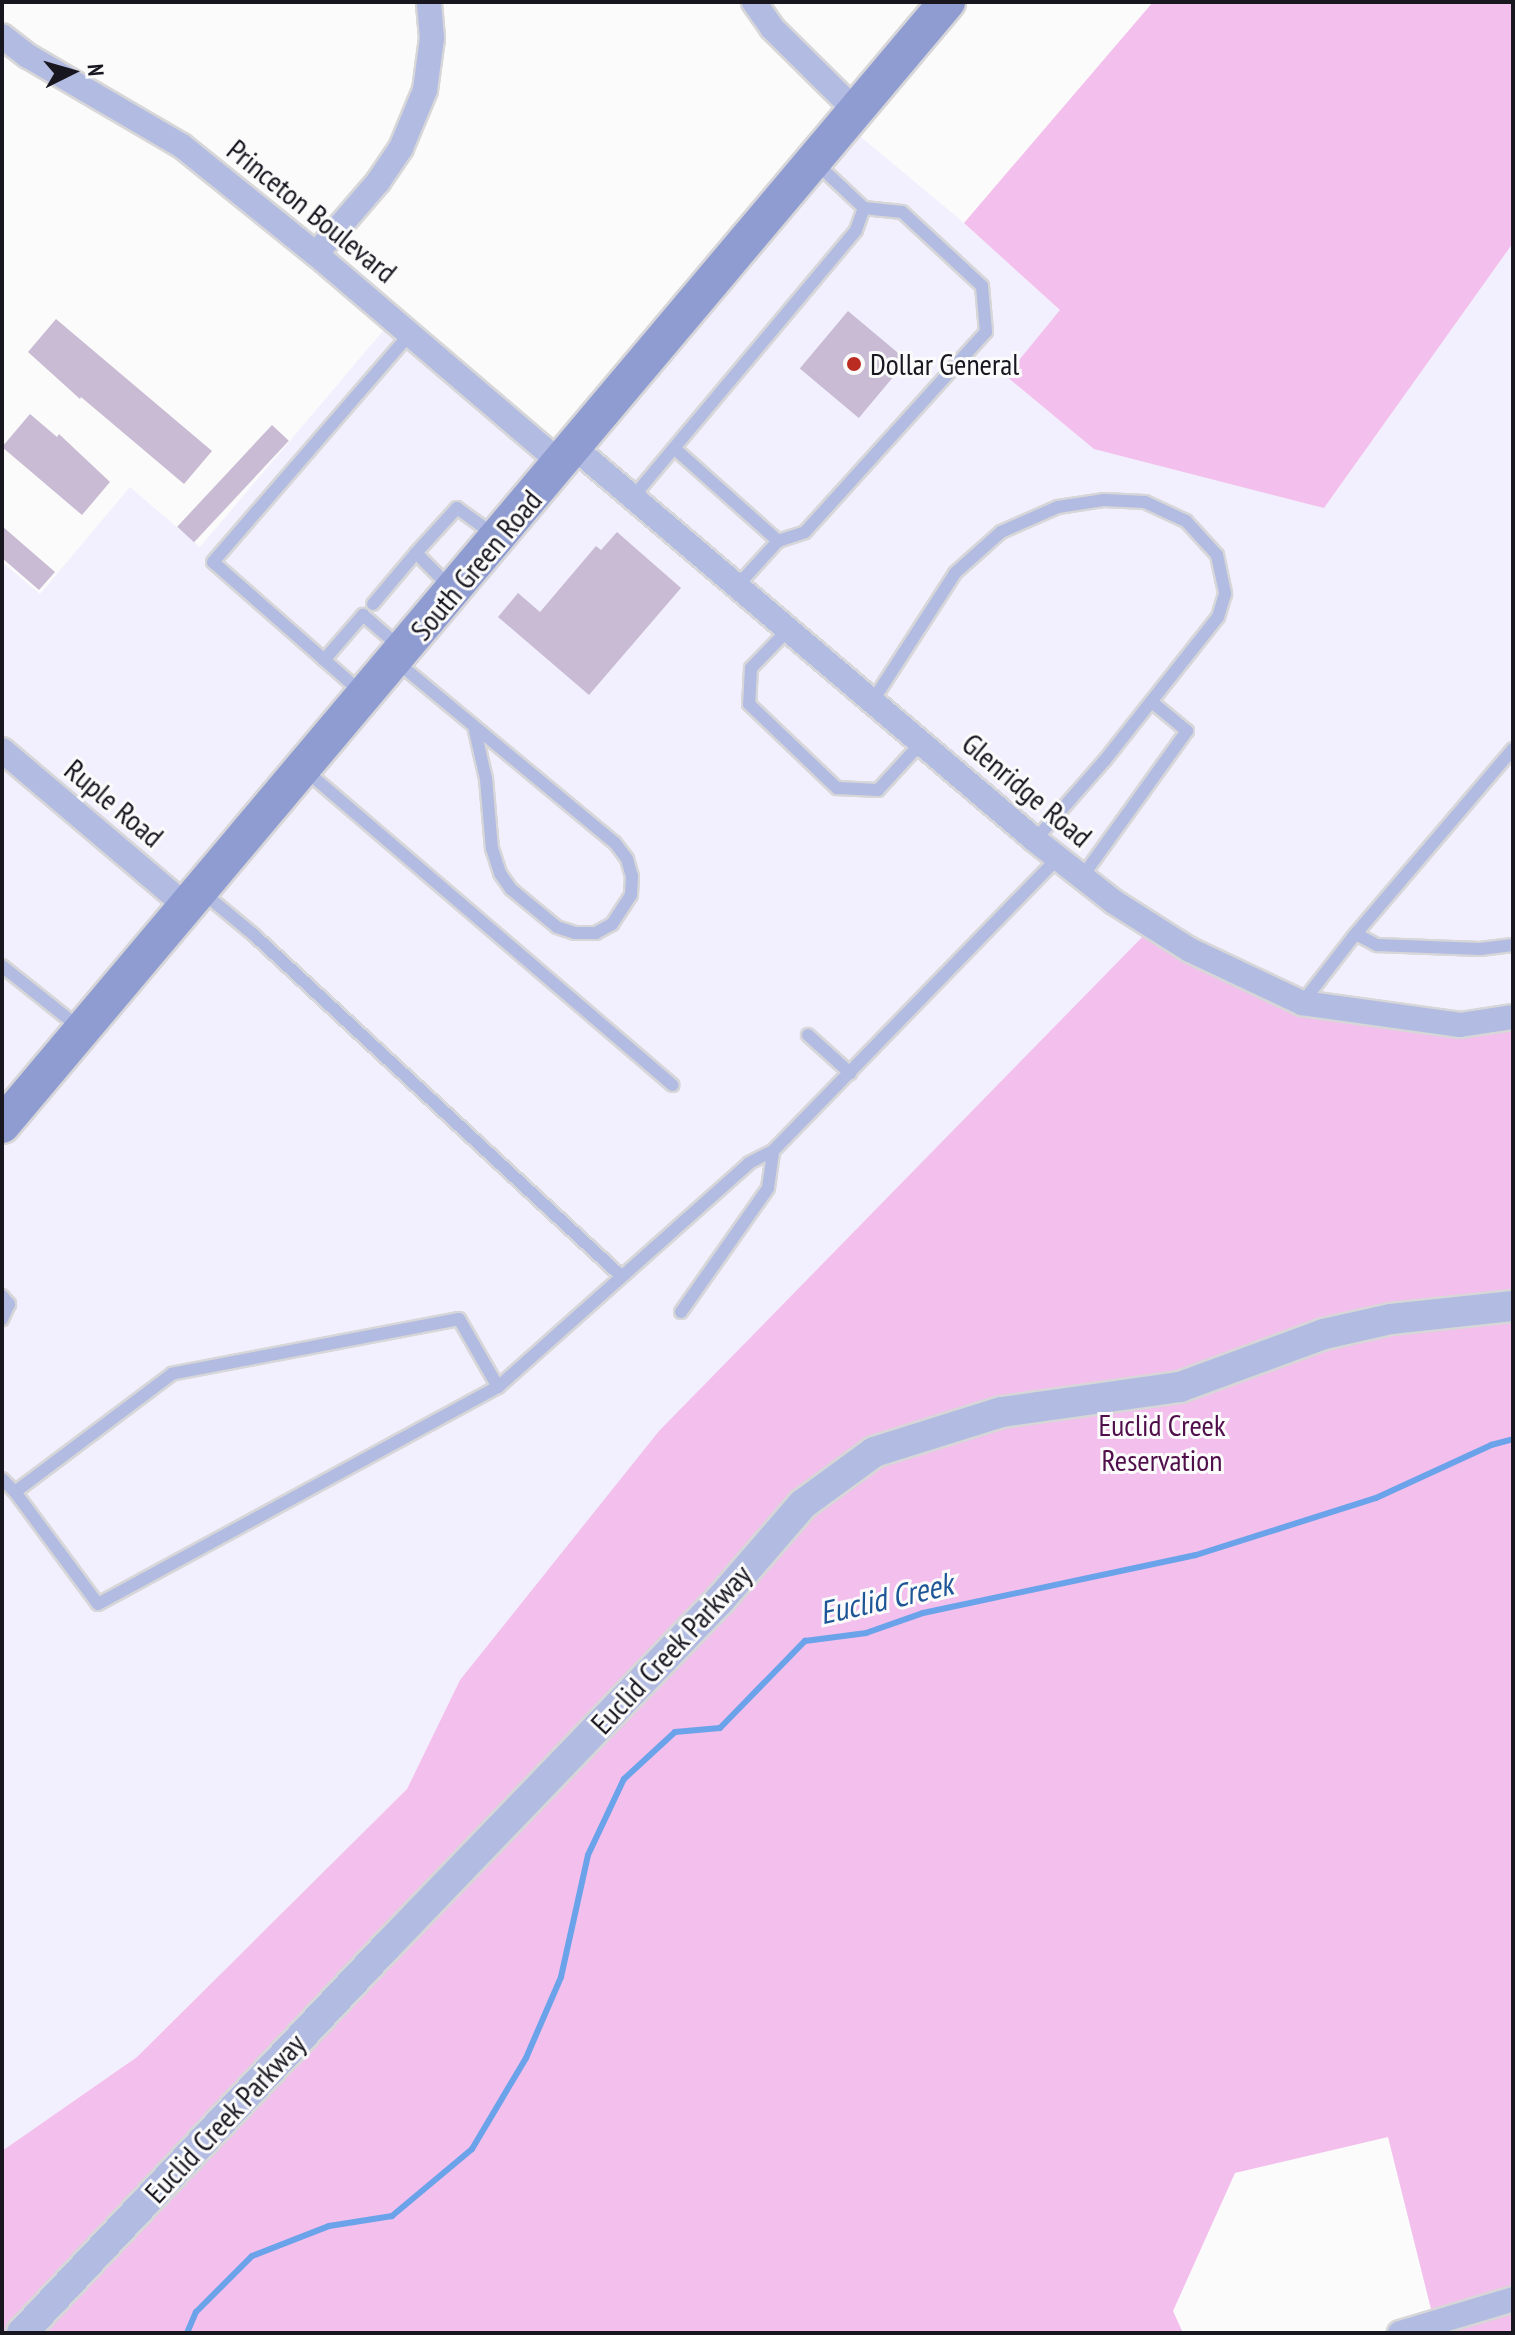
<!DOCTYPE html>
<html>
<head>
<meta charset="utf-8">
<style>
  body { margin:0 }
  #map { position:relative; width:1515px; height:2335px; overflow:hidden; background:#fbfbfb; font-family:"PT Sans Narrow",sans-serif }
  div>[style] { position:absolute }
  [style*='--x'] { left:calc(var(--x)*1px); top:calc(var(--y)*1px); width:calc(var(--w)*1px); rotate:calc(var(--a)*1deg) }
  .built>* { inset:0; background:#f2f0fe }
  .green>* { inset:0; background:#f3bfec }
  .stream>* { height:6px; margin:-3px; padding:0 3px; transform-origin:3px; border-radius:3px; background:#6aa3e9 }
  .building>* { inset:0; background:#c9bbd3; transform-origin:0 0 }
  .roads { filter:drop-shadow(2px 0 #d7d6d8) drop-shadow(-2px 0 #d7d6d8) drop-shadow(0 2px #d7d6d8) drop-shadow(0 -2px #d7d6d8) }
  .service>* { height:12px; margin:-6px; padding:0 6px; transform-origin:6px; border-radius:6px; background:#b2bbe1 }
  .minor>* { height:24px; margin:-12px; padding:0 12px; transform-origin:12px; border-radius:12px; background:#b2bbe1 }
  .tertiary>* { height:30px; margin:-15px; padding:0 15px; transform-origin:15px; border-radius:15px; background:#b2bbe1 }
  .secondary>* { height:36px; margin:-18px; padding:0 18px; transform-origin:18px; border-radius:18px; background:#8f9cd2 }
  .dots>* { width:22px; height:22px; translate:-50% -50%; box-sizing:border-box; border:4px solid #fbfbfb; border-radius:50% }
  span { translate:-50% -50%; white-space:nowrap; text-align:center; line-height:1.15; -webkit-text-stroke:6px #fbfbfb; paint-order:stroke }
  .street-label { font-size:30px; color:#18161f }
  .poi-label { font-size:30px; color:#18161f }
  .left { translate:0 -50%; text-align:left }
  .park-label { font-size:30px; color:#500e4b }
  .water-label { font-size:32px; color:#1d5596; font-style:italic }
  .frame { position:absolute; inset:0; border:4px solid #18161f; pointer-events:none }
  .north { position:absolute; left:32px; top:32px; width:80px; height:80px; -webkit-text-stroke:6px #fbfbfb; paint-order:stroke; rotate:85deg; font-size:22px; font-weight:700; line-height:32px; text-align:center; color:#18161f }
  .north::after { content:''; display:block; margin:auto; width:28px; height:36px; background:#18161f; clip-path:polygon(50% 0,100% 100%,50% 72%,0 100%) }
</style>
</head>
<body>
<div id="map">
  <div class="built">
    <div style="clip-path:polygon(844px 123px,964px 223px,1060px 310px,1324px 508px,1513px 243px,1513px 1017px,460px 1680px,407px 1789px,137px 2057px,2px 2151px,2px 562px,40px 594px,130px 487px,200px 547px,393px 319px,562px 464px)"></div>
  </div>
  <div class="green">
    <div style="clip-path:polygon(1153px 2px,1513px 2px,1513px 243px,1324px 508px,1094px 449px,1006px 376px,1060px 310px,964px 223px)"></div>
    <div style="clip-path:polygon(1153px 926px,1302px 1003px,1513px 1017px,1513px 2299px,1434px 2321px,1388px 2137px,1235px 2173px,1173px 2311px,1183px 2333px,2px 2333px,2px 2151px,137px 2057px,407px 1789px,460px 1680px,659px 1431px)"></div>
    <div style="clip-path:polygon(1513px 2312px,1513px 2333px,1444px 2333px)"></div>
  </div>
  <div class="stream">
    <div style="--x:187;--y:2333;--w:23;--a:-67"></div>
    <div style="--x:196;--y:2312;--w:79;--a:-45"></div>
    <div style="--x:252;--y:2256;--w:83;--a:-21.3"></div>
    <div style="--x:329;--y:2226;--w:64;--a:-9"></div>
    <div style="--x:392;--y:2216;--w:104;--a:-39.9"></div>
    <div style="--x:472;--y:2149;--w:106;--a:-59.3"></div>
    <div style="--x:526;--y:2058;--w:88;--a:-66.6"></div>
    <div style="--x:561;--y:1977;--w:125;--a:-77.5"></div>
    <div style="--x:588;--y:1855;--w:84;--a:-64.7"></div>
    <div style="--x:624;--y:1779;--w:69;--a:-42.7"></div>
    <div style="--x:675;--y:1732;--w:45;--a:-5.1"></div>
    <div style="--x:720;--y:1728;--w:122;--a:-45.7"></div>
    <div style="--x:805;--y:1641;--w:62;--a:-7.5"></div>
    <div style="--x:866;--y:1633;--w:60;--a:-19.3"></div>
    <div style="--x:923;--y:1613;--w:279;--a:-12"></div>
    <div style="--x:1196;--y:1555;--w:189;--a:-17.6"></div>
    <div style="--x:1376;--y:1498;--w:127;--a:-24.7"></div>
    <div style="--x:1491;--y:1445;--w:23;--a:-15"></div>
  </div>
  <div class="building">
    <div style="left:848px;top:311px;width:77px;height:75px;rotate:40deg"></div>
    <div style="clip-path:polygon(56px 319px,212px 451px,184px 484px,81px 397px,80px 399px,28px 352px)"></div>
    <div style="clip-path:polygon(30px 414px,57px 437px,59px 434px,110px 482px,82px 515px,2px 447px)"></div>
    <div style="left:272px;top:425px;width:23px;height:139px;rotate:43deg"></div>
    <div style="clip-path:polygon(2px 526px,55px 572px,39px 590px,2px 558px)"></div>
    <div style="clip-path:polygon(617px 532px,681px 588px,589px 695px,498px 617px,518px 593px,540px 612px,596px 546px,601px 550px)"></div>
  </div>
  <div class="roads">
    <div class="service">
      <div style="--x:674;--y:448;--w:140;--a:41.8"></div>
      <div style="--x:778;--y:541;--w:61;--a:132.3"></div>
      <div style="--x:633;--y:497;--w:348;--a:-50.1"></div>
      <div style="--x:856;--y:230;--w:23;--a:-70"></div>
      <div style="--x:864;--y:208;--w:67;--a:-136.8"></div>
      <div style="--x:778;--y:541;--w:28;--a:-18"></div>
      <div style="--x:805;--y:532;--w:270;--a:-47.9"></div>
      <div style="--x:986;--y:332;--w:46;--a:-95"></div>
      <div style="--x:982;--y:286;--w:109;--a:-137.2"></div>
      <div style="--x:902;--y:212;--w:38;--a:-174"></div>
      <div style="--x:416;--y:553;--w:61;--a:-47.7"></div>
      <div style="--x:457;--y:508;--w:48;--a:35.7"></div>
      <div style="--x:373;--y:604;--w:67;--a:-49.9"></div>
      <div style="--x:416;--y:553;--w:47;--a:45"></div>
      <div style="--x:788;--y:630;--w:53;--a:134.2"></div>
      <div style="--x:751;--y:668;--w:36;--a:93"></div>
      <div style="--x:749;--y:704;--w:122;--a:43.7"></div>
      <div style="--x:837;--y:788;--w:41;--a:2.8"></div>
      <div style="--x:878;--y:790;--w:64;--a:-47.5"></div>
      <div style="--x:324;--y:660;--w:60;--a:-49.1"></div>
      <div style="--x:363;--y:615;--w:50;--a:41"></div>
      <div style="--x:397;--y:662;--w:283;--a:39.7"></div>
      <div style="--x:615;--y:843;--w:20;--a:53"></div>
      <div style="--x:627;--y:859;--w:18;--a:74"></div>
      <div style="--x:632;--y:876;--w:19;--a:93"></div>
      <div style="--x:631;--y:895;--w:35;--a:123"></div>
      <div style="--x:612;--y:924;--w:18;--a:151"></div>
      <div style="--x:596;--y:933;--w:21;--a:180"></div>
      <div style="--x:575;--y:933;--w:19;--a:-162"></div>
      <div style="--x:557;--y:927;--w:60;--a:-140.4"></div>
      <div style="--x:511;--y:889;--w:19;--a:-125"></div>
      <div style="--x:500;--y:873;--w:25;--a:-108"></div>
      <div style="--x:492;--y:849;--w:70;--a:-94.9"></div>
      <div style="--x:486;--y:779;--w:54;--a:-102.8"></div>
      <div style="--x:362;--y:693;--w:198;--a:-138.7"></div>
      <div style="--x:213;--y:562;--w:301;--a:-49.2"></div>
      <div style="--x:872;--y:702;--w:153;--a:-57.2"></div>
      <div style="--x:955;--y:573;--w:62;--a:-41.7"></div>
      <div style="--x:1001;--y:532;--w:62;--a:-23.7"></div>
      <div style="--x:1058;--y:507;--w:47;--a:-8.7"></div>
      <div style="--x:1104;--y:500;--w:41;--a:2.8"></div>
      <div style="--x:1145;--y:502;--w:45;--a:24.9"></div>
      <div style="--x:1186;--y:521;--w:46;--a:47.6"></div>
      <div style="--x:1217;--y:555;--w:40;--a:78"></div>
      <div style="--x:1225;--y:594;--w:24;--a:107"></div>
      <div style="--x:1218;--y:617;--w:182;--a:128.3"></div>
      <div style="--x:1105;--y:760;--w:106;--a:131.2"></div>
      <div style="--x:305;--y:770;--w:484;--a:40.6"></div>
      <div style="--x:1082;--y:877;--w:180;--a:-54.3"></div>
      <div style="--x:1187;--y:731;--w:45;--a:-140.4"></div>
      <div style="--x:201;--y:891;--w:69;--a:39.7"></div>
      <div style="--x:254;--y:935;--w:501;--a:42.9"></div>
      <div style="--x:1356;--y:934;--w:24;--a:28"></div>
      <div style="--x:1377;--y:945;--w:103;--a:2.2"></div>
      <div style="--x:1480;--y:949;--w:33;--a:-7"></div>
      <div style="--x:2;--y:966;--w:101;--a:38.6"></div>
      <div style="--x:1302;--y:1003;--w:83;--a:-52.3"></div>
      <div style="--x:1353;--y:937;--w:247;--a:-49.6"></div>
      <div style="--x:808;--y:1035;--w:57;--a:42.1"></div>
      <div style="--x:2;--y:1296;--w:11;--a:49"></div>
      <div style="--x:9;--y:1304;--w:17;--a:115"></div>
      <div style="--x:681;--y:1312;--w:151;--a:-54.9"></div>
      <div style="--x:768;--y:1188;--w:37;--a:-82"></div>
      <div style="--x:498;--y:1387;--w:78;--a:-119.8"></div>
      <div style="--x:459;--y:1319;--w:292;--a:169.2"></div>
      <div style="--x:172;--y:1374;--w:196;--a:143.1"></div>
      <div style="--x:15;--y:1492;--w:139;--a:53.5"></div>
      <div style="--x:98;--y:1604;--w:455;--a:-28.5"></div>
      <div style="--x:498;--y:1387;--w:336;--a:-41.7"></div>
      <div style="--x:749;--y:1163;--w:27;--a:-27"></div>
      <div style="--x:773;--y:1151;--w:409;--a:-45.8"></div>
      <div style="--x:2;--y:1479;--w:18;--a:45"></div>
    </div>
    <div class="minor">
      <div style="--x:754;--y:2;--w:32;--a:55"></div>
      <div style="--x:772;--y:28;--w:117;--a:44.7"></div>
      <div style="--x:2;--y:36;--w:33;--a:38"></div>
      <div style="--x:28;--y:56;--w:178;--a:30.3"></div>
      <div style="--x:182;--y:146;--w:172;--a:38.9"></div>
      <div style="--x:316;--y:254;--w:323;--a:40.5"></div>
      <div style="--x:316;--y:254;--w:95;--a:-49.3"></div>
      <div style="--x:378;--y:182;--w:41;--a:-55.9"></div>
      <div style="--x:401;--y:148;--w:63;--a:-67.5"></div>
      <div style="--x:425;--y:90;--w:52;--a:-82.3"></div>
      <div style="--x:432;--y:38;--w:36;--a:-95"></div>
      <div style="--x:575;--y:448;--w:604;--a:40.44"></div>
      <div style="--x:1035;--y:840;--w:100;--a:38.1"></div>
      <div style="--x:1114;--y:902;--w:90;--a:32.3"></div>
      <div style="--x:1190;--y:950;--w:124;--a:25.3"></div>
      <div style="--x:1302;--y:1003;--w:160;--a:7.9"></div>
      <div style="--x:1460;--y:1025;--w:54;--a:-8.6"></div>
      <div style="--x:2;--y:750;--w:240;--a:40.3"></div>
      <div style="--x:1400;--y:2333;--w:118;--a:-16.7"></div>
    </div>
    <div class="tertiary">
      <div style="--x:22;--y:2333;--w:531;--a:-46.68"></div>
      <div style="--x:386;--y:1947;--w:482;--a:-46.1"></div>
      <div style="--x:720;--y:1600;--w:127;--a:-49.2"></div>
      <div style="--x:803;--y:1504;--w:88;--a:-36.2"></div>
      <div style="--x:874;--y:1452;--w:134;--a:-17.4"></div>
      <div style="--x:1002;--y:1412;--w:180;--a:-8"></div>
      <div style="--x:1180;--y:1387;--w:153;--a:-20.2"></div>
      <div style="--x:1324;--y:1334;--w:69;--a:-12.6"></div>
      <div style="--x:1391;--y:1319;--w:123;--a:-6.1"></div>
    </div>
    <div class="secondary">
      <div style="--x:2;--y:1125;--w:1468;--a:-49.92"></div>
    </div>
  </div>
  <div class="dots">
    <div style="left:854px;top:364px;background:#ba2c21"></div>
  </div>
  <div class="street-label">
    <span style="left:312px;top:211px;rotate:39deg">Princeton Boulevard</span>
    <span style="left:476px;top:565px;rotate:-50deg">South Green Road</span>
    <span style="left:1027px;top:790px;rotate:40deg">Glenridge Road</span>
    <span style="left:114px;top:803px;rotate:40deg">Ruple Road</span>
    <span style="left:671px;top:1649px;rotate:-47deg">Euclid Creek Parkway</span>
    <span style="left:225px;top:2118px;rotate:-47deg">Euclid Creek Parkway</span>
  </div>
  <div class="poi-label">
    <span class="left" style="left:870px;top:364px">Dollar General</span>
  </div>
  <div class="park-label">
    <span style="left:1162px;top:1442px">Euclid Creek<br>Reservation</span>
  </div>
  <div class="water-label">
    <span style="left:886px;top:1598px;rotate:-13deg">Euclid Creek</span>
  </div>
  <div class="frame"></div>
  <div class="north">N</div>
</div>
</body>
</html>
